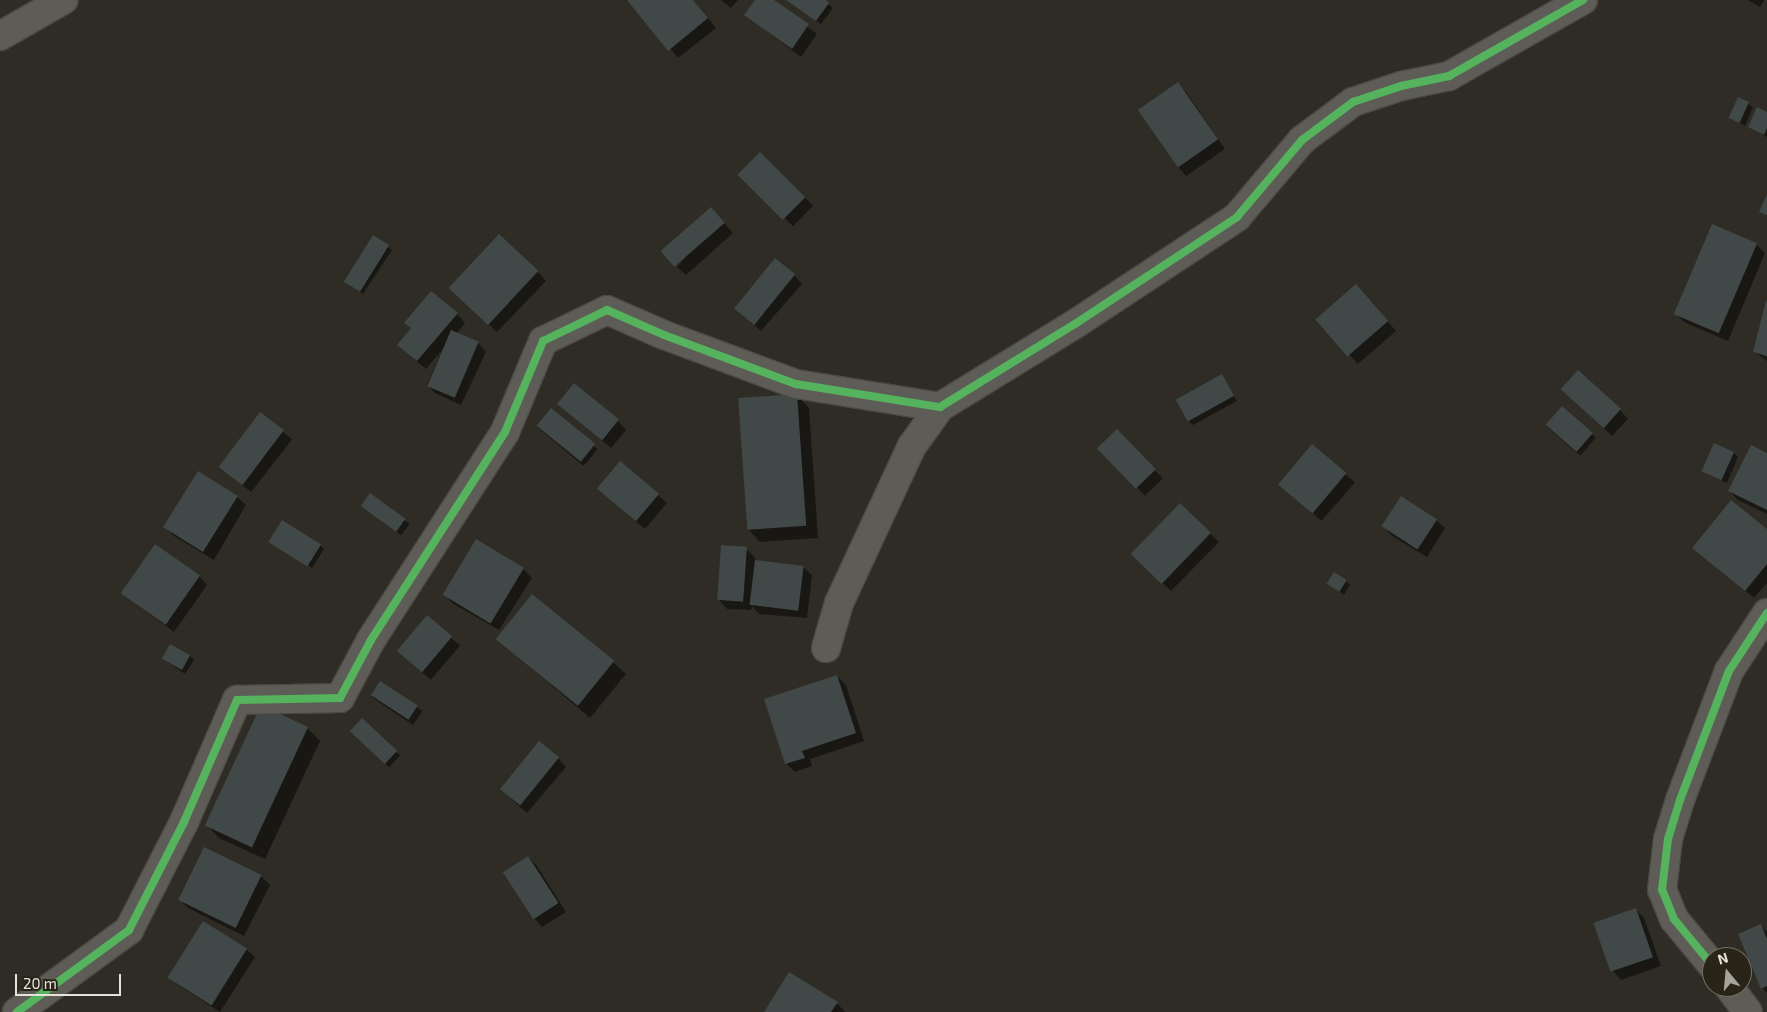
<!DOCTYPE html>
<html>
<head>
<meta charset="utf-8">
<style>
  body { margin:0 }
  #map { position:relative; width:1767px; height:1012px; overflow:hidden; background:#2f2c25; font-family:"Exo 2",sans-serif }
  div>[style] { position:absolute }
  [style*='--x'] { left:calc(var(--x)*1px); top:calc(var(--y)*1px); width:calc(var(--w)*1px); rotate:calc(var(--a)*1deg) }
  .shadow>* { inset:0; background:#0007; transform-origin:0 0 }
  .building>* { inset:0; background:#404848; transform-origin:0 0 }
  .roads { filter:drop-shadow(1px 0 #4c4944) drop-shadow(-1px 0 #4c4944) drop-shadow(0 1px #4c4944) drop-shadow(0 -1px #4c4944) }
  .street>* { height:28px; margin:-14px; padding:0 14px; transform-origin:14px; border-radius:14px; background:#5e5c57 }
  .cycleway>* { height:8px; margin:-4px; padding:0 4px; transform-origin:4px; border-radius:4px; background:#56b35d }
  span { translate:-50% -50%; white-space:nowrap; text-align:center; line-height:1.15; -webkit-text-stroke:4px #292418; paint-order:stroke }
  .north { position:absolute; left:1702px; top:947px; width:50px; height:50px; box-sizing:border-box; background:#292418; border:1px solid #757066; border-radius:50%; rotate:343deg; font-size:14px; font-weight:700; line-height:20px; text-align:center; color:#e6e3db }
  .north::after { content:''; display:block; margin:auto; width:18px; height:22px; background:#a6a39b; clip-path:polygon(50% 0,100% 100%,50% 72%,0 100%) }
  .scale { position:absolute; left:15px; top:974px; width:106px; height:22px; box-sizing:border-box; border:2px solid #e6e3db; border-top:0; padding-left:6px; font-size:15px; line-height:18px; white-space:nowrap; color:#e6e3db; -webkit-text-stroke:4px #292418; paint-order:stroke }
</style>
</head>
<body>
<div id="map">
  <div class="shadow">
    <div style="clip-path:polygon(629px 0,693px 0,716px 28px,678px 58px)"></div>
    <div style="clip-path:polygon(721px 0,738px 0,731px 8px)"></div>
    <div style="clip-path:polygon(757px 0,772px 0,817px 34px,801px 57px,746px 15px)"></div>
    <div style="clip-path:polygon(787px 0,823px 0,833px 8px,821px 24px)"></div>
    <div style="clip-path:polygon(1748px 0,1764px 0,1760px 7px)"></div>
    <div style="clip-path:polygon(1178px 84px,1187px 93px,1225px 149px,1186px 176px,1178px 167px)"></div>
    <div style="clip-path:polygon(1739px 99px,1753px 107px,1745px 126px,1732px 118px)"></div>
    <div style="clip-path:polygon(1767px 113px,1767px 137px,1749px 127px)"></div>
    <div style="left:760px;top:154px;width:74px;height:29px;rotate:44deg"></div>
    <div style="clip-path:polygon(719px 217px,733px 233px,686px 275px,677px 267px)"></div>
    <div style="clip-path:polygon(373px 236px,392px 250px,363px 294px,347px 283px)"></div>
    <div style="clip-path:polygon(1756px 244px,1765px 253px,1728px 341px,1684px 322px,1675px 313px)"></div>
    <div style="clip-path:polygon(538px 272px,546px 281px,497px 332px,459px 297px)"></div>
    <div style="clip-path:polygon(794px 275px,802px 284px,761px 331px,743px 315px)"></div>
    <div style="clip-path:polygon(1364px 295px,1396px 331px,1358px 364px,1317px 320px)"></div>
    <div style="clip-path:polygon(1767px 304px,1767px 354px,1763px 353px,1763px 356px,1767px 357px,1767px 361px,1754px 351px)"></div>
    <div style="clip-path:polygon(457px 314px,465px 323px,456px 334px,478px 343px,486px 352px,461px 405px,435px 393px,427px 385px,442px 350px,426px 369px,407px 353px,412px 329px)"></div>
    <div style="clip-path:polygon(1221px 375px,1237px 401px,1193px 425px,1189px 421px)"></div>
    <div style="clip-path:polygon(797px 395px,809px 408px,818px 538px,760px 542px,748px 529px)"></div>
    <div style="clip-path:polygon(1571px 398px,1620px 410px,1628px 419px,1612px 436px)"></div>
    <div style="clip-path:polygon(558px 404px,618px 421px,626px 430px,611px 448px)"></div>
    <div style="left:1562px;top:408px;width:45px;height:24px;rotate:41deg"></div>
    <div style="left:551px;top:410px;width:61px;height:22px;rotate:40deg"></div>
    <div style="left:260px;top:414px;width:41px;height:67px;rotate:38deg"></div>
    <div style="left:1117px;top:431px;width:66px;height:25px;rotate:46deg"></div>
    <div style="left:1312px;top:445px;width:57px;height:51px;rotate:41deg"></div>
    <div style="clip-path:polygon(1734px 453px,1738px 457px,1727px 483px,1703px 471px)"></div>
    <div style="clip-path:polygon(1767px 455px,1767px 514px,1738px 500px,1730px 491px)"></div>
    <div style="clip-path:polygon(598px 489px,658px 495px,667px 503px,645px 529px)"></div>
    <div style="left:370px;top:495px;width:49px;height:14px;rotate:36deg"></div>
    <div style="clip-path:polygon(237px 497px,246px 505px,214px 560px,174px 536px,166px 527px)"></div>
    <div style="clip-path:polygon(1180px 505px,1219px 542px,1171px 591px,1141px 563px)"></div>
    <div style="clip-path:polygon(1436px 520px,1445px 528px,1427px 557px,1392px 536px,1384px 527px)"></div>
    <div style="clip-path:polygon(1767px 530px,1767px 583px,1754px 598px,1693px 548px)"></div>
    <div style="clip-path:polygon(270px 541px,320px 545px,324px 549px,312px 568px)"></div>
    <div style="clip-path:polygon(746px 549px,755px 557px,755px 561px,803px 567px,812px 575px,807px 618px,759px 614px,752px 606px,751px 610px,727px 609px,719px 600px)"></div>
    <div style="clip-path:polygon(523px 569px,532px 578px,499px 630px,452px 603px,444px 594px)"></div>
    <div style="clip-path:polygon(199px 576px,207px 585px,174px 632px,121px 593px)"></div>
    <div style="clip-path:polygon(1346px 581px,1350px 585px,1344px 595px,1328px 583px)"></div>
    <div style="left:427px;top:617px;width:44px;height:45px;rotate:41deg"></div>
    <div style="clip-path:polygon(497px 639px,613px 662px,626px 674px,590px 718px)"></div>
    <div style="clip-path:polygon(190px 656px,194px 660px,185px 674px,163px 659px)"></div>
    <div style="clip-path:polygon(837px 676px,846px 685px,864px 741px,810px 759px,812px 766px,795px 772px,786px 763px)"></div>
    <div style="left:381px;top:683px;width:50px;height:17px;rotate:34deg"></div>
    <div style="left:362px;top:720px;width:52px;height:16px;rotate:43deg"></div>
    <div style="clip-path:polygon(307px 728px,320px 741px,265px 859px,219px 838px,207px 825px)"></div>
    <div style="clip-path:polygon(558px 758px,566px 767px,527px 813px,509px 797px)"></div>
    <div style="clip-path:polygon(205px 848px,261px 876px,270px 885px,244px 936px,188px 908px,180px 900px)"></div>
    <div style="clip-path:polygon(528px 857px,537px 866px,566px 912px,542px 927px,534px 918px)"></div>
    <div style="clip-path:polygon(1636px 910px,1644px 918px,1661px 966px,1621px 980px,1613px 971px)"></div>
    <div style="clip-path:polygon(1761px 926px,1767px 932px,1767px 993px,1762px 988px)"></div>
    <div style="clip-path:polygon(246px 949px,255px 957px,220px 1012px,178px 985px,169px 977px)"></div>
    <div style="clip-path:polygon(837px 1003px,845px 1012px,766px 1012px)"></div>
  </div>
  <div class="building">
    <div style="clip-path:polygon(627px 0,693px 0,708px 18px,668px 51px)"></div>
    <div style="clip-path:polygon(755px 0,774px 0,809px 24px,792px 49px,744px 15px)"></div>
    <div style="clip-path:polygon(786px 0,826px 0,829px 3px,816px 21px)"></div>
    <div style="left:1178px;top:82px;width:70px;height:49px;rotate:55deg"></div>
    <div style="left:1738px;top:97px;width:12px;height:23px;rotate:24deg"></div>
    <div style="clip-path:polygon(1757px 107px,1767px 112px,1767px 128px,1764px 135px,1748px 127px)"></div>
    <div style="left:760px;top:152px;width:64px;height:32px;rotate:45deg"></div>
    <div style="clip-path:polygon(1767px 194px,1767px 215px,1759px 212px)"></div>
    <div style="left:711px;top:207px;width:21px;height:67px;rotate:49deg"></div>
    <div style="left:1712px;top:224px;width:49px;height:98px;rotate:23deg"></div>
    <div style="left:499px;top:234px;width:54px;height:74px;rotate:43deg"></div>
    <div style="left:373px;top:235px;width:19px;height:55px;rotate:32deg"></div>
    <div style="left:775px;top:258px;width:26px;height:65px;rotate:39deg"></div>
    <div style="left:1356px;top:284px;width:49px;height:54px;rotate:49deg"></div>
    <div style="clip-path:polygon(431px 291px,458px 313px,417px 361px,397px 345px,411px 328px,404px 323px)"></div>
    <div style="clip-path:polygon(1766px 301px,1767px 301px,1767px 356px,1753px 352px)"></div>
    <div style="left:451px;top:330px;width:30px;height:61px;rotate:23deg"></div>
    <div style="left:1578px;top:370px;width:58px;height:26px;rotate:42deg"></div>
    <div style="left:1222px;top:374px;width:25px;height:53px;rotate:61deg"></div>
    <div style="left:574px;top:383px;width:58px;height:27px;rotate:39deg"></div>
    <div style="left:797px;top:394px;width:132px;height:59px;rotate:86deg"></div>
    <div style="left:1562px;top:406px;width:41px;height:25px;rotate:41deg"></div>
    <div style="left:551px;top:408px;width:57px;height:23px;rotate:39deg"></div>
    <div style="left:260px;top:412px;width:30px;height:69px;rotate:37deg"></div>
    <div style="left:1117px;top:429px;width:56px;height:28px;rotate:46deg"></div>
    <div style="left:1714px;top:443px;width:22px;height:31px;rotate:24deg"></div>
    <div style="left:1312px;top:444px;width:45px;height:53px;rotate:40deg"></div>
    <div style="clip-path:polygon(1751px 445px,1767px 453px,1767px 510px,1728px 491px)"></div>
    <div style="left:620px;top:461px;width:51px;height:36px;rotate:40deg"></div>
    <div style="left:198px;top:471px;width:47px;height:66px;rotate:32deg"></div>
    <div style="left:370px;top:493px;width:44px;height:16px;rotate:36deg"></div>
    <div style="left:1401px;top:496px;width:43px;height:36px;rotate:33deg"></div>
    <div style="clip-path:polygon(1731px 500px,1767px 529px,1767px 564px,1745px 591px,1692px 548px)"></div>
    <div style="left:1180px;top:503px;width:43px;height:71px;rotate:44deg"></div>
    <div style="left:282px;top:520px;width:46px;height:26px;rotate:32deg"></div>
    <div style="left:476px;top:539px;width:56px;height:65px;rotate:31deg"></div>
    <div style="left:155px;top:544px;width:55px;height:60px;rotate:35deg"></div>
    <div style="left:721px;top:545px;width:26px;height:55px;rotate:4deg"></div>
    <div style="left:755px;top:560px;width:49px;height:45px;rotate:7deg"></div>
    <div style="left:1334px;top:572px;width:15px;height:14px;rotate:32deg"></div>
    <div style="left:532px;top:594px;width:106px;height:58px;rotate:39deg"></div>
    <div style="left:427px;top:615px;width:33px;height:47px;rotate:40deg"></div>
    <div style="left:170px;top:644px;width:23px;height:17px;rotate:29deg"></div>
    <div style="clip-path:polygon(837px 675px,856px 733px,802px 751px,805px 758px,785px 764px,764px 699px)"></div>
    <div style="left:380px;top:681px;width:45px;height:17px;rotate:33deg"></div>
    <div style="left:261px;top:705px;width:52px;height:133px;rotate:25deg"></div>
    <div style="left:362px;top:718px;width:48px;height:18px;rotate:43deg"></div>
    <div style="left:539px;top:741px;width:26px;height:62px;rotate:39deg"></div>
    <div style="left:204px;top:847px;width:64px;height:59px;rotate:26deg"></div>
    <div style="left:528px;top:856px;width:56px;height:30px;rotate:57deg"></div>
    <div style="left:1636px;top:908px;width:52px;height:45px;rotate:71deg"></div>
    <div style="left:203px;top:921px;width:52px;height:67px;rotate:32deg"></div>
    <div style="clip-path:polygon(1761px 924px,1767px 939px,1767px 986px,1761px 989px,1738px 934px)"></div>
    <div style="clip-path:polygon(789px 972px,838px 1002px,831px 1012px,764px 1012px)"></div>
  </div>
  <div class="roads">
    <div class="street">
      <div style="--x:0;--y:36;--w:73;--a:-29.7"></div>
      <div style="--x:826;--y:648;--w:47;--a:-73.9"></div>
      <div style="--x:839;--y:603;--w:173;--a:-65.1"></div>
      <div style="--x:912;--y:446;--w:48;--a:-54.3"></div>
      <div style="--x:1712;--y:965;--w:60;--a:-129.6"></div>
      <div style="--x:1674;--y:919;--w:31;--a:-112"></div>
      <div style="--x:1662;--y:890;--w:51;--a:-83.3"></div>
      <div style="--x:1668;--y:839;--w:41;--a:-72.9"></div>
      <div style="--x:1680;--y:800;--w:138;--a:-69.2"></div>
      <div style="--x:1729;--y:671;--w:69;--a:-56.8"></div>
      <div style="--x:1729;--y:987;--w:31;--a:53"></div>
      <div style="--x:17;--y:1012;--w:139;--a:-36.2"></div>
      <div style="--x:129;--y:930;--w:121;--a:-63"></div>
      <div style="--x:184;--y:822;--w:133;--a:-66.5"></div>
      <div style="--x:237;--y:700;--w:103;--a:-1.1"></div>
      <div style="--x:340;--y:698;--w:66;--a:-61.9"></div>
      <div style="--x:371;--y:640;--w:247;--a:-57.2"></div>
      <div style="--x:505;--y:432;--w:99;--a:-67.3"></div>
      <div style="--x:543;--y:341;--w:71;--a:-25.8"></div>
      <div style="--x:607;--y:310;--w:62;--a:23.7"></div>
      <div style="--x:664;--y:335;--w:141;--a:20.4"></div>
      <div style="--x:796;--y:384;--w:146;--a:9.1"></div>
      <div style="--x:940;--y:407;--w:158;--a:-31.6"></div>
      <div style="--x:1075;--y:324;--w:194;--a:-33.4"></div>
      <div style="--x:1237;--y:217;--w:101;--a:-49.8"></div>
      <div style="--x:1302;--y:140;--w:64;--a:-36.7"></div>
      <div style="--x:1353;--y:102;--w:51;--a:-18.4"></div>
      <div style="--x:1401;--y:86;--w:49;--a:-11.8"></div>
      <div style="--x:1449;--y:76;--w:154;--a:-29.6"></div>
    </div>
  </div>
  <div class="cycleway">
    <div style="--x:1712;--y:965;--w:60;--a:-129.6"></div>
    <div style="--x:1674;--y:919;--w:31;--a:-112"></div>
    <div style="--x:1662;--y:890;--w:51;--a:-83.3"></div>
    <div style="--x:1668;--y:839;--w:41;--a:-72.9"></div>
    <div style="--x:1680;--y:800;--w:138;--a:-69.2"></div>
    <div style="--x:1729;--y:671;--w:69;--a:-56.8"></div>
    <div style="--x:17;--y:1012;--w:139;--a:-36.2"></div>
    <div style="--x:129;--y:930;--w:121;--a:-63"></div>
    <div style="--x:184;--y:822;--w:133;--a:-66.5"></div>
    <div style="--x:237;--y:700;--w:103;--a:-1.1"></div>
    <div style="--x:340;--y:698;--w:66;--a:-61.9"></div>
    <div style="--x:371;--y:640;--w:247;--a:-57.2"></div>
    <div style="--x:505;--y:432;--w:99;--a:-67.3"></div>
    <div style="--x:543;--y:341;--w:71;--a:-25.8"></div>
    <div style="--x:607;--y:310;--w:62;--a:23.7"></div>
    <div style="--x:664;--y:335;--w:141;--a:20.4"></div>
    <div style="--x:796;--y:384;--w:146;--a:9.1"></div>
    <div style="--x:940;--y:407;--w:158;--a:-31.6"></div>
    <div style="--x:1075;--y:324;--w:194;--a:-33.4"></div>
    <div style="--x:1237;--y:217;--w:101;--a:-49.8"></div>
    <div style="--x:1302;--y:140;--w:64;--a:-36.7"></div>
    <div style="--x:1353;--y:102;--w:51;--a:-18.4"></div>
    <div style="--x:1401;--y:86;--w:49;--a:-11.8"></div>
    <div style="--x:1449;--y:76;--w:154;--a:-29.6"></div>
  </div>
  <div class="north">N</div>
  <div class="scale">20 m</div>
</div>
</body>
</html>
